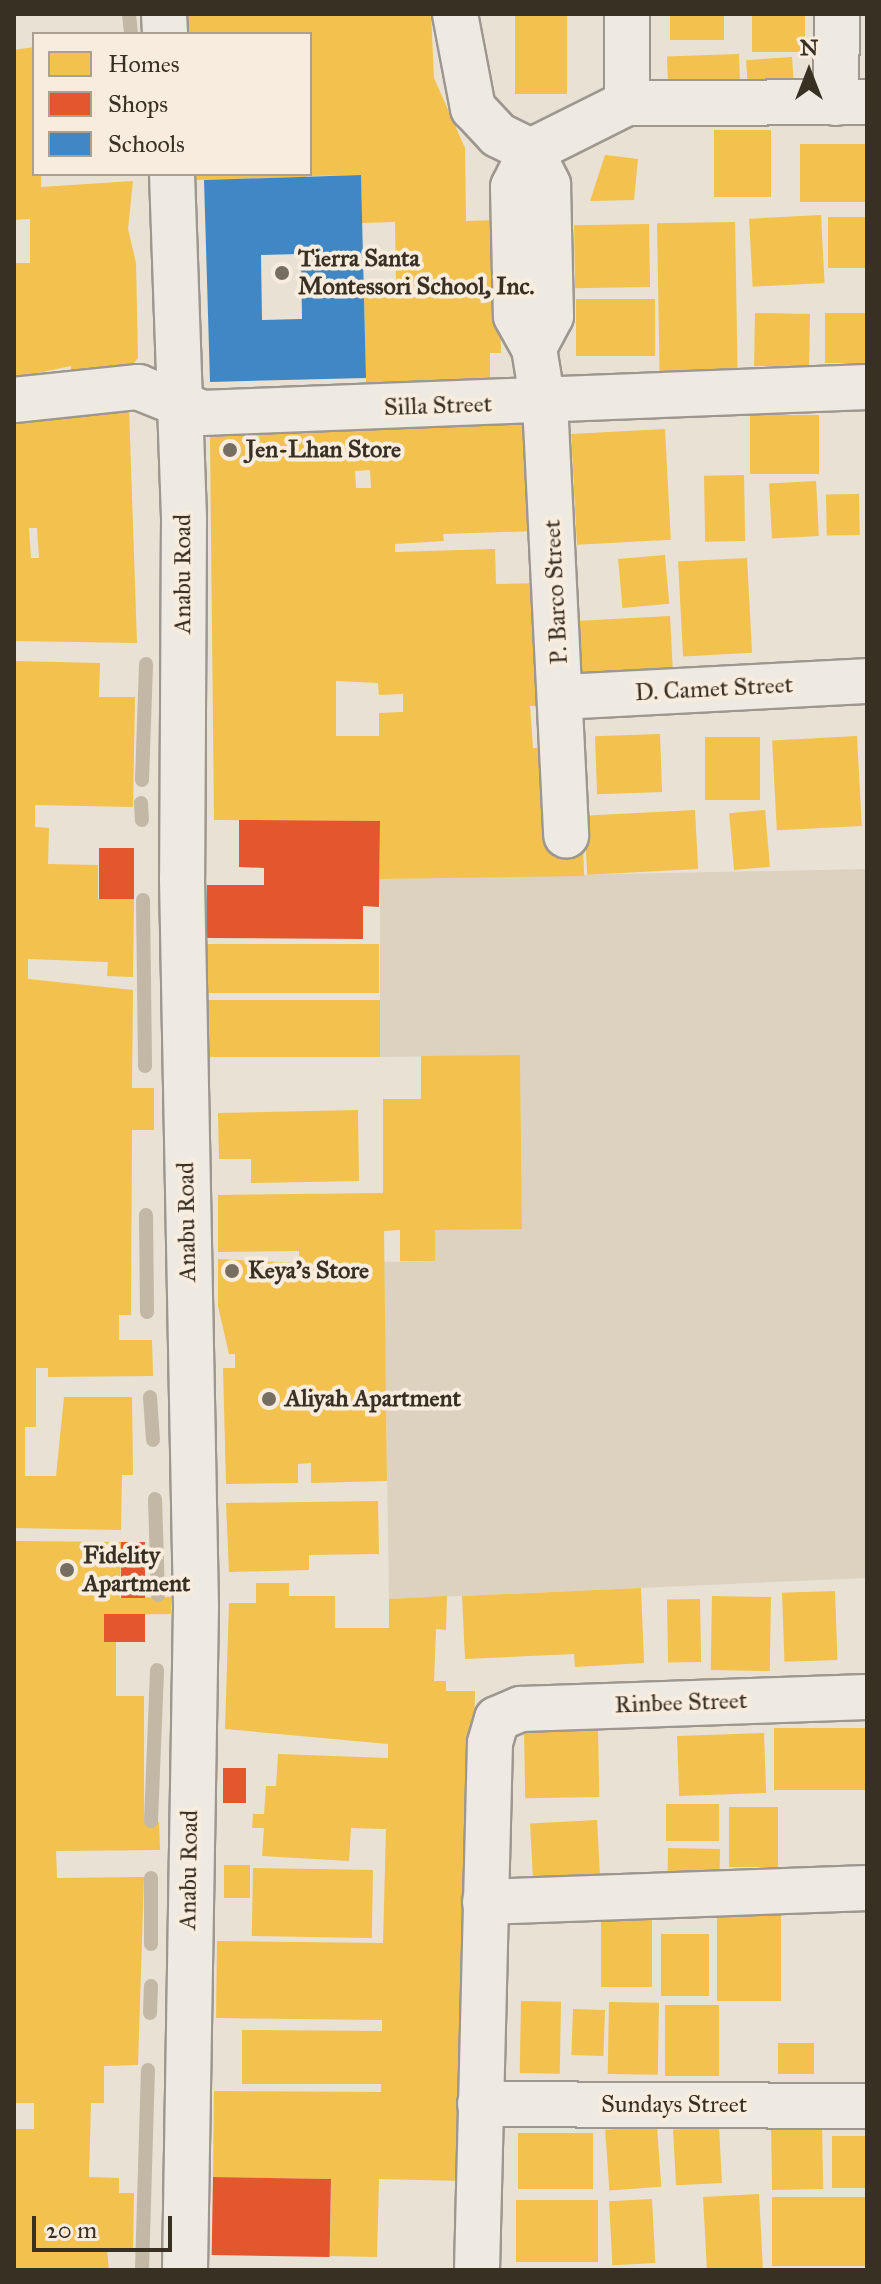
<!DOCTYPE html>
<html>
<head>
<meta charset="utf-8">
<style>
  body { margin:0 }
  #map { position:relative; width:881px; height:2284px; overflow:hidden; background:#e9e1d4; font-family:"IM FELL Great Primer",serif }
  div>[style] { position:absolute }
  [style*='--x'] { left:calc(var(--x)*1px); top:calc(var(--y)*1px); width:calc(var(--w)*1px); rotate:calc(var(--a)*1deg) }
  .green>* { inset:0; background:#ddd1c0 }
  .homes>* { inset:0; background:#f2c14e; transform-origin:0 0 }
  .shops>* { inset:0; background:#e4572e; transform-origin:0 0 }
  .schools>* { inset:0; background:#3f88c5 }
  .stream>* { height:14px; margin:-7px; padding:0 7px; transform-origin:7px; border-radius:7px; background:#c3b7a6 }
  .roads { filter:drop-shadow(2px 0 #9d978f) drop-shadow(-2px 0 #9d978f) drop-shadow(0 2px #9d978f) drop-shadow(0 -2px #9d978f) }
  .minor>* { height:44px; margin:-22px; padding:0 22px; transform-origin:22px; border-radius:22px; background:#eeeae2 }
  .tertiary>* { height:44px; margin:-22px; padding:0 22px; transform-origin:22px; border-radius:22px; background:#eeeae2 }
  .dots>* { width:22px; height:22px; translate:-50% -50%; box-sizing:border-box; border:4px solid #f7ecdd; border-radius:50% }
  span { translate:-50% -50%; white-space:nowrap; text-align:center; line-height:1.15; -webkit-text-stroke:8px #f7ecdd; paint-order:stroke }
  .poi-label { font-size:24px; color:#393024; font-weight:700 }
  .left { translate:0 -50%; text-align:left }
  .street-label { font-size:24px; color:#393024 }
  .frame { position:absolute; inset:0; border:16px solid #393024; pointer-events:none }
  .legend { position:absolute; left:32px; top:32px; width:280px; height:144px; box-sizing:border-box; background:#f7ecdd; border:2px solid #aba193; margin:0; padding:10px 14px; list-style:none; font-size:24px; color:#393024 }
  .legend li { display:flex; align-items:center; gap:16px; height:40px }
  .legend b { width:40px; border:2px solid #aba193 }
  .north { position:absolute; left:769px; top:32px; width:80px; height:80px; -webkit-text-stroke:6px #f7ecdd; paint-order:stroke; rotate:0deg; font-size:22px; font-weight:700; line-height:32px; text-align:center; color:#393024 }
  .north::after { content:''; display:block; margin:auto; width:28px; height:36px; background:#393024; clip-path:polygon(50% 0,100% 100%,50% 72%,0 100%) }
  .scale { position:absolute; left:32px; top:2216px; width:140px; height:36px; box-sizing:border-box; border:4px solid #393024; border-top:0; padding-left:10px; font-size:24px; line-height:28px; white-space:nowrap; color:#393024; -webkit-text-stroke:6px #f7ecdd; paint-order:stroke }
</style>
</head>
<body>
<div id="map">
  <div class="green">
    <div style="clip-path:polygon(867px 869px,867px 1578px,389px 1599px,384px 1262px,435px 1261px,435px 1230px,522px 1229px,520px 1055px,380px 1057px,380px 879px)"></div>
  </div>
  <div class="homes">
    <div style="clip-path:polygon(188px 14px,431px 14px,434px 78px,465px 148px,466px 221px,498px 220px,501px 353px,490px 353px,490px 381px,366px 384px,364px 285px,396px 284px,395px 222px,362px 223px,361px 175px,310px 176px,310px 34px,189px 34px)"></div>
    <div style="left:515px;top:14px;width:52px;height:80px"></div>
    <div style="left:670px;top:14px;width:54px;height:26px"></div>
    <div style="left:752px;top:14px;width:53px;height:38px"></div>
    <div style="clip-path:polygon(34px 47px,34px 174px,41px 174px,41px 187px,133px 181px,128px 229px,136px 263px,138px 358px,129px 369px,71px 373px,71px 366px,14px 378px,14px 263px,30px 263px,30px 219px,14px 220px,14px 50px)"></div>
    <div style="left:739px;top:54px;width:36px;height:72px;rotate:88deg"></div>
    <div style="left:792px;top:57px;width:30px;height:46px;rotate:86deg"></div>
    <div style="left:714px;top:130px;width:57px;height:67px"></div>
    <div style="left:800px;top:144px;width:67px;height:58px"></div>
    <div style="clip-path:polygon(605px 155px,638px 159px,634px 200px,590px 201px)"></div>
    <div style="clip-path:polygon(196px 174px,306px 174px,306px 177px,196px 180px)"></div>
    <div style="left:821px;top:215px;width:68px;height:72px;rotate:87deg"></div>
    <div style="left:867px;top:217px;width:51px;height:39px;rotate:90deg"></div>
    <div style="left:735px;top:222px;width:154px;height:78px;rotate:89deg"></div>
    <div style="left:649px;top:224px;width:63px;height:75px;rotate:89deg"></div>
    <div style="left:576px;top:299px;width:79px;height:57px"></div>
    <div style="left:755px;top:313px;width:55px;height:53px;rotate:1deg"></div>
    <div style="left:867px;top:313px;width:50px;height:42px;rotate:90deg"></div>
    <div style="clip-path:polygon(evenodd,129px 408px,137px 643px,14px 641px,14px 419px,129px 408px,29px 528px,37px 528px,39px 558px,31px 558px,29px 528px)"></div>
    <div style="left:819px;top:415px;width:59px;height:69px;rotate:90deg"></div>
    <div style="clip-path:polygon(evenodd,521px 420px,533px 439px,536px 531px,443px 534px,444px 541px,395px 544px,395px 552px,495px 549px,496px 584px,540px 583px,543px 706px,530px 706px,533px 748px,551px 747px,583px 844px,584px 876px,380px 879px,380px 821px,214px 820px,210px 437px,521px 420px,370px 470px,371px 488px,356px 488px,355px 471px,370px 470px,521px 420px,336px 681px,378px 683px,379px 695px,403px 694px,403px 712px,379px 713px,379px 736px,336px 736px,336px 681px)"></div>
    <div style="left:665px;top:429px;width:111px;height:94px;rotate:87deg"></div>
    <div style="left:744px;top:475px;width:66px;height:40px;rotate:89deg"></div>
    <div style="left:816px;top:481px;width:55px;height:47px;rotate:87deg"></div>
    <div style="left:859px;top:494px;width:41px;height:33px;rotate:89deg"></div>
    <div style="left:665px;top:555px;width:49px;height:47px;rotate:85deg"></div>
    <div style="left:747px;top:558px;width:95px;height:69px;rotate:87deg"></div>
    <div style="left:670px;top:616px;width:55px;height:99px;rotate:87deg"></div>
    <div style="clip-path:polygon(15px 661px,100px 663px,99px 697px,135px 697px,133px 807px,35px 805px,35px 827px,49px 828px,48px 864px,98px 865px,98px 899px,134px 899px,133px 977px,107px 976px,108px 962px,28px 959px,28px 979px,133px 990px,132px 1088px,154px 1088px,154px 1130px,132px 1130px,131px 1315px,119px 1315px,119px 1340px,152px 1340px,153px 1376px,48px 1377px,48px 1368px,36px 1368px,36px 1427px,25px 1427px,25px 1476px,56px 1476px,64px 1397px,132px 1397px,133px 1475px,122px 1475px,121px 1530px,14px 1528px)"></div>
    <div style="left:660px;top:734px;width:58px;height:65px;rotate:88deg"></div>
    <div style="left:857px;top:736px;width:90px;height:85px;rotate:87deg"></div>
    <div style="left:705px;top:737px;width:55px;height:63px"></div>
    <div style="left:695px;top:810px;width:59px;height:111px;rotate:87deg"></div>
    <div style="left:765px;top:810px;width:57px;height:36px;rotate:85deg"></div>
    <div style="left:379px;top:944px;width:49px;height:172px;rotate:90deg"></div>
    <div style="left:380px;top:1000px;width:57px;height:173px;rotate:90deg"></div>
    <div style="clip-path:polygon(520px 1055px,522px 1229px,435px 1230px,435px 1261px,400px 1261px,400px 1230px,384px 1231px,387px 1481px,311px 1483px,311px 1463px,298px 1464px,298px 1483px,226px 1484px,223px 1368px,235px 1368px,235px 1354px,229px 1354px,218px 1306px,218px 1259px,299px 1263px,299px 1251px,218px 1252px,218px 1195px,383px 1193px,383px 1099px,421px 1099px,421px 1056px)"></div>
    <div style="clip-path:polygon(358px 1110px,359px 1181px,251px 1183px,251px 1159px,219px 1159px,218px 1113px)"></div>
    <div style="clip-path:polygon(378px 1501px,379px 1554px,309px 1555px,309px 1570px,229px 1572px,226px 1503px)"></div>
    <div style="clip-path:polygon(14px 1541px,121px 1542px,120px 1598px,171px 1597px,171px 1614px,104px 1615px,104px 1642px,116px 1642px,116px 1696px,144px 1696px,144px 1822px,159px 1822px,160px 1850px,56px 1851px,57px 1878px,144px 1877px,138px 2065px,104px 2066px,104px 2103px,91px 2103px,89px 2177px,119px 2178px,119px 2193px,134px 2193px,133px 2249px,107px 2249px,109px 2270px,14px 2270px,14px 2129px,34px 2129px,34px 2103px,14px 2103px)"></div>
    <div style="clip-path:polygon(256px 1583px,289px 1583px,289px 1596px,335px 1596px,335px 1628px,389px 1628px,389px 1599px,447px 1596px,446px 1630px,436px 1629px,434px 1681px,446px 1681px,446px 1691px,475px 1691px,465px 2181px,379px 2179px,377px 2257px,330px 2256px,331px 2179px,213px 2177px,214px 2091px,381px 2092px,381px 2084px,242px 2084px,242px 2030px,382px 2031px,382px 2020px,216px 2018px,217px 1941px,383px 1943px,386px 1829px,351px 1828px,349px 1861px,262px 1856px,264px 1828px,252px 1828px,253px 1814px,264px 1814px,266px 1786px,276px 1786px,278px 1754px,388px 1758px,388px 1744px,225px 1729px,229px 1603px,256px 1603px)"></div>
    <div style="clip-path:polygon(641px 1588px,644px 1663px,575px 1667px,574px 1654px,465px 1659px,462px 1596px)"></div>
    <div style="left:835px;top:1591px;width:69px;height:53px;rotate:88deg"></div>
    <div style="left:712px;top:1596px;width:59px;height:74px;rotate:1deg"></div>
    <div style="left:700px;top:1599px;width:63px;height:33px;rotate:89deg"></div>
    <div style="left:598px;top:1727px;width:70px;height:74px;rotate:89deg"></div>
    <div style="left:867px;top:1728px;width:62px;height:93px;rotate:90deg"></div>
    <div style="left:764px;top:1733px;width:60px;height:87px;rotate:88deg"></div>
    <div style="left:719px;top:1804px;width:37px;height:53px;rotate:90deg"></div>
    <div style="left:729px;top:1807px;width:49px;height:60px"></div>
    <div style="left:597px;top:1820px;width:56px;height:67px;rotate:87deg"></div>
    <div style="left:668px;top:1848px;width:52px;height:32px;rotate:1deg"></div>
    <div style="left:224px;top:1865px;width:26px;height:33px"></div>
    <div style="left:253px;top:1868px;width:120px;height:68px;rotate:1deg"></div>
    <div style="left:717px;top:1910px;width:64px;height:91px"></div>
    <div style="left:601px;top:1919px;width:51px;height:68px"></div>
    <div style="left:661px;top:1934px;width:48px;height:62px"></div>
    <div style="left:521px;top:2001px;width:40px;height:72px;rotate:1deg"></div>
    <div style="left:609px;top:2002px;width:50px;height:72px;rotate:1deg"></div>
    <div style="left:665px;top:2005px;width:54px;height:71px"></div>
    <div style="left:573px;top:2009px;width:32px;height:46px;rotate:2deg"></div>
    <div style="left:778px;top:2043px;width:36px;height:31px"></div>
    <div style="left:822px;top:2123px;width:66px;height:51px;rotate:89deg"></div>
    <div style="left:657px;top:2126px;width:61px;height:52px;rotate:86deg"></div>
    <div style="left:719px;top:2127px;width:56px;height:46px;rotate:87deg"></div>
    <div style="left:518px;top:2133px;width:75px;height:56px"></div>
    <div style="left:832px;top:2136px;width:35px;height:52px"></div>
    <div style="left:759px;top:2194px;width:76px;height:56px;rotate:87deg"></div>
    <div style="left:867px;top:2197px;width:69px;height:95px;rotate:90deg"></div>
    <div style="left:652px;top:2199px;width:64px;height:43px;rotate:87deg"></div>
    <div style="left:516px;top:2200px;width:82px;height:62px"></div>
  </div>
  <div class="shops">
    <div style="clip-path:polygon(239px 820px,380px 821px,379px 907px,363px 906px,363px 939px,207px 938px,207px 885px,264px 885px,264px 868px,239px 867px)"></div>
    <div style="left:99px;top:848px;width:35px;height:51px"></div>
    <div style="left:121px;top:1542px;width:24px;height:56px"></div>
    <div style="left:145px;top:1614px;width:28px;height:41px;rotate:90deg"></div>
    <div style="left:223px;top:1768px;width:23px;height:35px"></div>
    <div style="left:213px;top:2177px;width:118px;height:78px;rotate:1deg"></div>
  </div>
  <div class="schools">
    <div style="clip-path:polygon(evenodd,361px 175px,366px 378px,210px 382px,204px 180px,361px 175px,301px 254px,302px 319px,262px 320px,261px 255px,301px 254px)"></div>
  </div>
  <div class="stream">
    <div style="--x:129;--y:14;--w:20;--a:84"></div>
    <div style="--x:142;--y:780;--w:116;--a:-88"></div>
    <div style="--x:141;--y:803;--w:17;--a:87"></div>
    <div style="--x:143;--y:900;--w:166;--a:89.3"></div>
    <div style="--x:146;--y:1215;--w:97;--a:89.4"></div>
    <div style="--x:150;--y:1397;--w:43;--a:86"></div>
    <div style="--x:155;--y:1499;--w:96;--a:88.2"></div>
    <div style="--x:151;--y:1821;--w:151;--a:-87.7"></div>
    <div style="--x:151;--y:1878;--w:66;--a:90"></div>
    <div style="--x:150;--y:2013;--w:27;--a:-88"></div>
    <div style="--x:142;--y:2270;--w:200;--a:-88.3"></div>
  </div>
  <div class="roads">
    <div class="minor">
      <div style="--x:455;--y:14;--w:96;--a:79.2"></div>
      <div style="--x:473;--y:108;--w:37;--a:47"></div>
      <div style="--x:498;--y:135;--w:37;--a:26"></div>
      <div style="--x:627;--y:14;--w:89;--a:90"></div>
      <div style="--x:836;--y:103;--w:89;--a:-89.4"></div>
      <div style="--x:531;--y:151;--w:40;--a:116.6"></div>
      <div style="--x:513;--y:187;--w:129;--a:88.7"></div>
      <div style="--x:516;--y:316;--w:37;--a:61"></div>
      <div style="--x:534;--y:348;--w:75;--a:80.8"></div>
      <div style="--x:546;--y:422;--w:414;--a:87.2"></div>
      <div style="--x:531;--y:151;--w:107;--a:-26.6"></div>
      <div style="--x:627;--y:103;--w:240;--a:-0.2"></div>
      <div style="--x:531;--y:151;--w:38;--a:63"></div>
      <div style="--x:548;--y:185;--w:131;--a:88.7"></div>
      <div style="--x:551;--y:316;--w:36;--a:118"></div>
      <div style="--x:180;--y:404;--w:24;--a:22"></div>
      <div style="--x:202;--y:413;--w:666;--a:-2.24"></div>
      <div style="--x:562;--y:697;--w:305;--a:-3"></div>
      <div style="--x:485;--y:1902;--w:382;--a:-2.1"></div>
      <div style="--x:480;--y:2104;--w:387;--a:0.3"></div>
      <div style="--x:477;--y:2270;--w:527;--a:-88.59"></div>
      <div style="--x:490;--y:1743;--w:25;--a:-74"></div>
      <div style="--x:497;--y:1719;--w:26;--a:-23"></div>
      <div style="--x:521;--y:1709;--w:346;--a:-2"></div>
    </div>
    <div class="tertiary">
      <div style="--x:164;--y:14;--w:20;--a:87"></div>
      <div style="--x:172;--y:174;--w:345;--a:88"></div>
      <div style="--x:184;--y:519;--w:359;--a:90.3"></div>
      <div style="--x:182;--y:878;--w:728;--a:88.9"></div>
      <div style="--x:196;--y:1606;--w:664;--a:90.95"></div>
      <div style="--x:14;--y:400;--w:125;--a:-6"></div>
      <div style="--x:138;--y:387;--w:45;--a:22"></div>
    </div>
  </div>
  <div class="dots">
    <div style="left:282px;top:273px;background:#776e62"></div>
    <div style="left:230px;top:450px;background:#776e62"></div>
    <div style="left:232px;top:1271px;background:#776e62"></div>
    <div style="left:269px;top:1399px;background:#776e62"></div>
    <div style="left:67px;top:1570px;background:#776e62"></div>
  </div>
  <div class="poi-label">
    <span class="left" style="left:298px;top:273px">Tierra Santa<br>Montessori School, Inc.</span>
    <span class="left" style="left:246px;top:450px">Jen-Lhan Store</span>
    <span class="left" style="left:248px;top:1271px">Keya's Store</span>
    <span class="left" style="left:285px;top:1399px">Aliyah Apartment</span>
    <span class="left" style="left:83px;top:1570px">Fidelity<br>Apartment</span>
  </div>
  <div class="street-label">
    <span style="left:438px;top:406px;rotate:-2deg">Silla Street</span>
    <span style="left:183px;top:574px;rotate:-90deg">Anabu Road</span>
    <span style="left:556px;top:592px;rotate:-93deg">P. Barco Street</span>
    <span style="left:714px;top:689px;rotate:-3deg">D. Camet Street</span>
    <span style="left:187px;top:1222px;rotate:-91deg">Anabu Road</span>
    <span style="left:681px;top:1703px;rotate:-2deg">Rinbee Street</span>
    <span style="left:189px;top:1870px;rotate:-89deg">Anabu Road</span>
    <span style="left:674px;top:2105px">Sundays Street</span>
  </div>
  <div class="frame"></div>
  <ul class="legend">
  <li><b style="height:22px;background:#f2c14e"></b>Homes</li>
  <li><b style="height:22px;background:#e4572e"></b>Shops</li>
  <li><b style="height:22px;background:#3f88c5"></b>Schools</li>
  </ul>
  <div class="north">N</div>
  <div class="scale">20 m</div>
</div>
</body>
</html>
